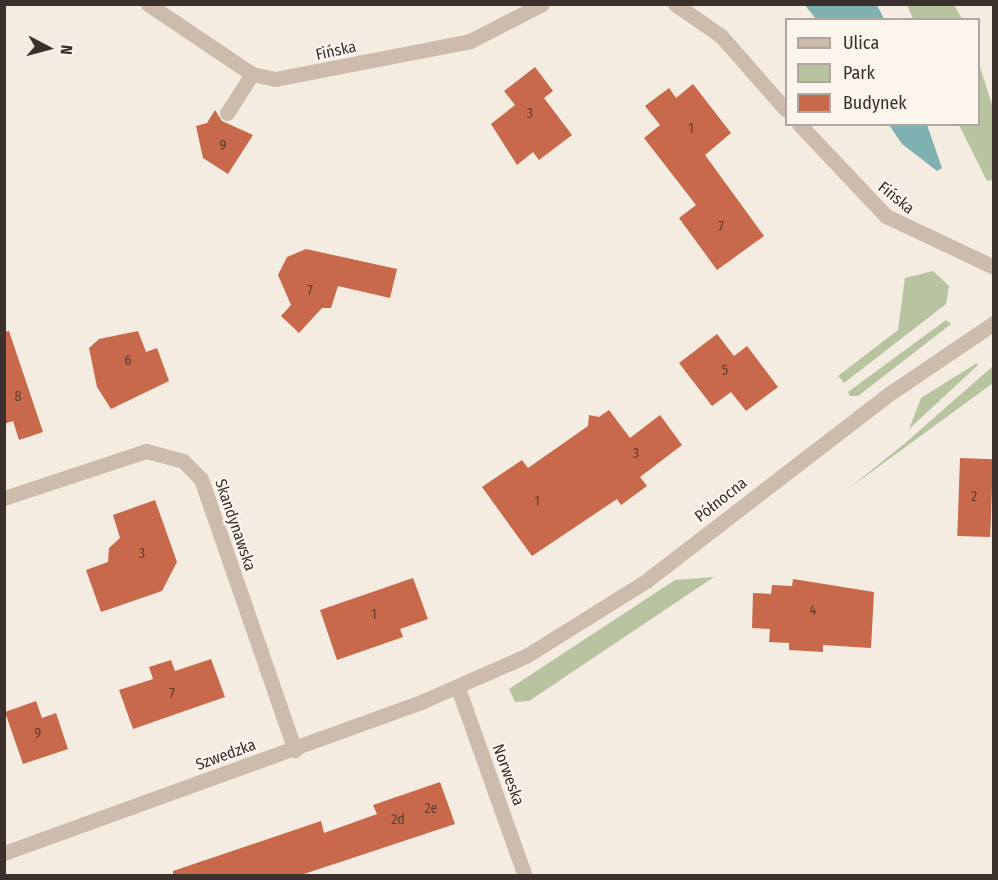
<!DOCTYPE html>
<html>
<head>
<meta charset="utf-8">
<style>
  body { margin:0 }
  #map { position:relative; width:998px; height:880px; overflow:hidden; background:#f4ebe1; font-family:"Fira Sans Condensed",sans-serif }
  div>[style] { position:absolute }
  [style*='--x'] { left:calc(var(--x)*1px); top:calc(var(--y)*1px); width:calc(var(--w)*1px); rotate:calc(var(--a)*1deg) }
  .green>* { inset:0; background:#b8c4a0 }
  .water>* { inset:0; background:#7fb0b2 }
  .building>* { inset:0; background:#c8694b; transform-origin:0 0 }
  .minor>* { height:15px; margin:-7.5px; padding:0 7.5px; transform-origin:7.5px; border-radius:7.5px; background:#cdbbac }
  span { translate:-50% -50%; white-space:nowrap; text-align:center; line-height:1.15; -webkit-text-stroke:4.5px #fbf5ee; paint-order:stroke }
  .number-label { font-size:14px; color:#5e3e33 }
  .number-label span { -webkit-text-stroke-width:0 }
  .street-label { font-size:16px; color:#3b302b }
  .frame { position:absolute; inset:0; border:6px solid #3b302b; pointer-events:none }
  .legend { position:absolute; left:785px; top:18px; width:195px; height:108px; box-sizing:border-box; background:#fbf5ee; border:2px solid #aea6a0; margin:0; padding:8px 10px; list-style:none; font-size:18px; color:#3b302b }
  .legend li { display:flex; align-items:center; gap:12px; height:30px }
  .legend b { width:30px; border:2px solid #aea6a0 }
  .north { position:absolute; left:18px; top:18px; width:60px; height:60px; -webkit-text-stroke:4px #fbf5ee; paint-order:stroke; rotate:96deg; font-size:16px; font-weight:700; line-height:24px; text-align:center; color:#3b302b }
  .north::after { content:''; display:block; margin:auto; width:21px; height:27px; background:#3b302b; clip-path:polygon(50% 0,100% 100%,50% 72%,0 100%) }
</style>
</head>
<body>
<div id="map">
  <div class="green">
    <div style="clip-path:polygon(907px 5px,954px 5px,962px 19px,913px 19px)"></div>
    <div style="clip-path:polygon(979px 64px,993px 108px,993px 180px,987px 181px,959px 125px,978px 124px)"></div>
    <div style="clip-path:polygon(933px 271px,949px 286px,946px 304px,844px 383px,838px 376px,898px 330px,905px 278px)"></div>
    <div style="clip-path:polygon(946px 320px,951px 324px,858px 396px,850px 396px,848px 392px)"></div>
    <div style="clip-path:polygon(977px 363px,978px 365px,909px 429px,921px 398px)"></div>
    <div style="clip-path:polygon(993px 366px,993px 383px,848px 489px,903px 445px)"></div>
    <div style="clip-path:polygon(714px 577px,529px 701px,515px 702px,509px 689px,675px 580px)"></div>
  </div>
  <div class="water">
    <div style="clip-path:polygon(805px 5px,877px 5px,884px 19px,816px 19px)"></div>
    <div style="clip-path:polygon(889px 125px,927px 125px,942px 168px,937px 171px,902px 144px)"></div>
  </div>
  <div class="building">
    <div style="clip-path:polygon(535px 67px,553px 91px,544px 98px,572px 135px,539px 160px,533px 152px,517px 165px,491px 124px,515px 105px,504px 91px)"></div>
    <div style="clip-path:polygon(693px 84px,731px 133px,705px 155px,764px 236px,717px 270px,679px 218px,696px 205px,644px 138px,660px 125px,645px 106px,669px 88px,676px 98px)"></div>
    <div style="clip-path:polygon(215px 110px,222px 121px,253px 135px,228px 174px,203px 158px,196px 126px,207px 123px)"></div>
    <div style="clip-path:polygon(306px 249px,397px 269px,390px 298px,338px 286px,331px 308px,322px 308px,299px 333px,281px 316px,291px 305px,278px 275px,287px 257px)"></div>
    <div style="clip-path:polygon(9px 331px,43px 432px,19px 440px,13px 421px,4px 424px,4px 332px)"></div>
    <div style="clip-path:polygon(138px 331px,146px 352px,157px 348px,169px 381px,111px 409px,97px 387px,89px 348px,99px 339px)"></div>
    <div style="clip-path:polygon(717px 334px,734px 356px,747px 346px,778px 387px,746px 411px,731px 392px,712px 406px,679px 363px)"></div>
    <div style="clip-path:polygon(609px 410px,630px 438px,660px 415px,682px 445px,640px 477px,647px 486px,621px 505px,617px 499px,532px 556px,482px 487px,522px 460px,528px 468px,588px 426px,589px 415px,599px 417px)"></div>
    <div style="left:960px;top:458px;width:33px;height:78px;rotate:2deg"></div>
    <div style="clip-path:polygon(155px 500px,177px 562px,162px 591px,101px 612px,86px 570px,108px 562px,109px 548px,120px 538px,113px 515px)"></div>
    <div style="clip-path:polygon(413px 578px,428px 619px,400px 629px,403px 637px,337px 660px,320px 610px)"></div>
    <div style="clip-path:polygon(793px 579px,874px 592px,871px 648px,823px 645px,823px 652px,789px 650px,789px 643px,769px 642px,770px 629px,752px 628px,753px 593px,771px 594px,772px 585px,792px 586px)"></div>
    <div style="clip-path:polygon(211px 659px,225px 697px,133px 729px,119px 690px,153px 679px,149px 667px,171px 660px,175px 671px)"></div>
    <div style="clip-path:polygon(36px 701px,42px 718px,56px 713px,68px 749px,23px 764px,5px 712px)"></div>
    <div style="clip-path:polygon(440px 782px,455px 824px,298px 876px,173px 876px,173px 871px,321px 821px,324px 833px,377px 814px,373px 805px)"></div>
  </div>
  <div class="minor">
    <div style="--x:148;--y:4;--w:125;--a:33.9"></div>
    <div style="--x:252;--y:74;--w:24;--a:12"></div>
    <div style="--x:275;--y:79;--w:199;--a:-11"></div>
    <div style="--x:470;--y:41;--w:81;--a:-27.2"></div>
    <div style="--x:675;--y:4;--w:56;--a:34.8"></div>
    <div style="--x:721;--y:36;--w:98;--a:48.7"></div>
    <div style="--x:227;--y:113;--w:46;--a:-57.3"></div>
    <div style="--x:799;--y:124;--w:127;--a:46.6"></div>
    <div style="--x:886;--y:216;--w:119;--a:25.3"></div>
    <div style="--x:4;--y:498;--w:150;--a:-18.3"></div>
    <div style="--x:146;--y:451;--w:38;--a:15"></div>
    <div style="--x:183;--y:461;--w:25;--a:45"></div>
    <div style="--x:201;--y:479;--w:287;--a:70.9"></div>
    <div style="--x:458;--y:688;--w:200;--a:70.4"></div>
    <div style="--x:4;--y:853;--w:443;--a:-19.9"></div>
    <div style="--x:421;--y:702;--w:115;--a:-23.7"></div>
    <div style="--x:526;--y:656;--w:142;--a:-32"></div>
    <div style="--x:646;--y:581;--w:307;--a:-37.6"></div>
    <div style="--x:889;--y:394;--w:127;--a:-34.1"></div>
  </div>
  <div class="number-label">
    <span style="left:530px;top:114px">3</span>
    <span style="left:691px;top:129px">1</span>
    <span style="left:223px;top:146px">9</span>
    <span style="left:721px;top:227px">7</span>
    <span style="left:310px;top:291px">7</span>
    <span style="left:128px;top:361px">6</span>
    <span style="left:725px;top:371px">5</span>
    <span style="left:18px;top:397px">8</span>
    <span style="left:636px;top:454px">3</span>
    <span style="left:974px;top:497px">2</span>
    <span style="left:537px;top:502px">1</span>
    <span style="left:142px;top:554px">3</span>
    <span style="left:813px;top:611px">4</span>
    <span style="left:374px;top:615px">1</span>
    <span style="left:172px;top:694px">7</span>
    <span style="left:38px;top:734px">9</span>
    <span style="left:431px;top:809px">2e</span>
    <span style="left:398px;top:820px">2d</span>
  </div>
  <div class="street-label">
    <span style="left:336px;top:51px;rotate:-12deg">Fińska</span>
    <span style="left:896px;top:198px;rotate:39deg">Fińska</span>
    <span style="left:721px;top:500px;rotate:-38deg">Północna</span>
    <span style="left:235px;top:525px;rotate:71deg">Skandynawska</span>
    <span style="left:226px;top:755px;rotate:-20deg">Szwedzka</span>
    <span style="left:508px;top:775px;rotate:70deg">Norweska</span>
  </div>
  <div class="frame"></div>
  <ul class="legend">
  <li><b style="height:8px;background:#cdbbac"></b>Ulica</li>
  <li><b style="height:16px;background:#b8c4a0"></b>Park</li>
  <li><b style="height:16px;background:#c8694b"></b>Budynek</li>
  </ul>
  <div class="north">N</div>
</div>
</body>
</html>
